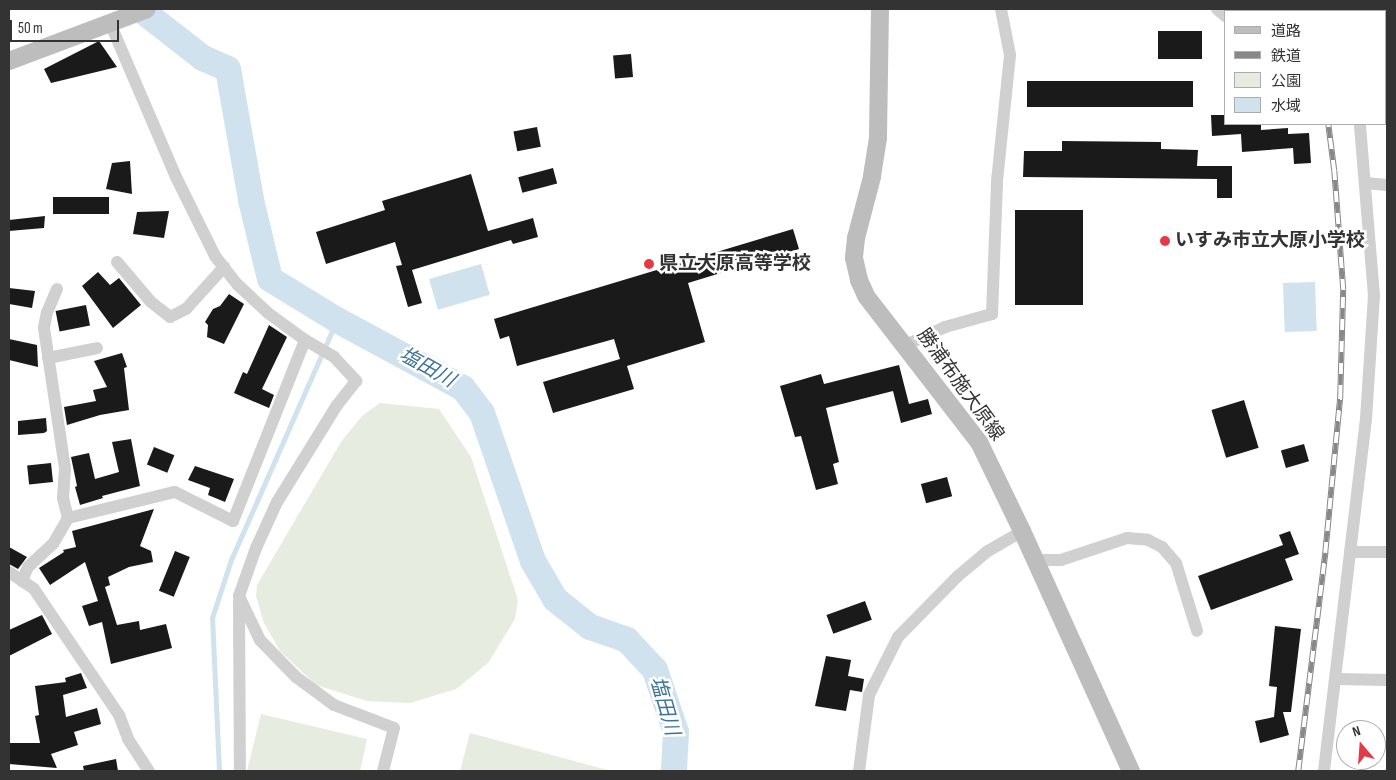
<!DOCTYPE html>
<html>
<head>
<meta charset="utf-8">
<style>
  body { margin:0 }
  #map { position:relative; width:1396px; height:780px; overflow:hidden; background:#fff; font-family:"Sofia Sans Condensed","Noto Sans JP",sans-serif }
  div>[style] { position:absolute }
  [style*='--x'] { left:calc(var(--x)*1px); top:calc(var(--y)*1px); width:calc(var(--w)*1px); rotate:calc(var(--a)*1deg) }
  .green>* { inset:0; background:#e6ecdf }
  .water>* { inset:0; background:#cfe2ee; transform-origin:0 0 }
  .stream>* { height:4.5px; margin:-2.25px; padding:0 2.25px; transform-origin:2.25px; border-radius:2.25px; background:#cfe2ee }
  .river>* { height:26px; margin:-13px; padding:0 13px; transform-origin:13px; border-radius:13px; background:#cfe2ee }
  .building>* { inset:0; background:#1a1a1a; transform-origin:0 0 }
  .street>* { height:12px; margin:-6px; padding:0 6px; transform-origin:6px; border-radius:6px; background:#d0d0d0 }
  .secondary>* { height:18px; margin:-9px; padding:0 9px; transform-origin:9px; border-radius:9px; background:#bdbdbd }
  .rail>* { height:5.5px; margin-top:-2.75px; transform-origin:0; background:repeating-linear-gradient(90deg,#fff 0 11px,#888 0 22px); box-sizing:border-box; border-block:1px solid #888 }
  .dots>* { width:14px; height:14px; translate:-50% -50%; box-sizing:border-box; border:2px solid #fff; border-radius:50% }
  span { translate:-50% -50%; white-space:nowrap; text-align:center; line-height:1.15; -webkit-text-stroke:5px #fff; paint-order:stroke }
  .poi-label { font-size:19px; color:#333; font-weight:700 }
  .left { translate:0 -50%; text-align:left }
  .street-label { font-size:19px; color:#333 }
  .water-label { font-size:20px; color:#3f7597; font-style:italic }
  .frame { position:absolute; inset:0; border:10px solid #333; pointer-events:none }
  .legend { position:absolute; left:1224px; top:10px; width:162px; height:115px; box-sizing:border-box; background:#fff; border:1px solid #adadad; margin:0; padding:6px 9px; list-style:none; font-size:15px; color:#333 }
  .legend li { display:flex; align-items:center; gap:10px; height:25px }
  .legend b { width:25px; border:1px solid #adadad }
  .north { position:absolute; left:1336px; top:720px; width:50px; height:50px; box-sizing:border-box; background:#fff; border:1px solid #adadad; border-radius:50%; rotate:342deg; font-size:14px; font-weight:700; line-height:20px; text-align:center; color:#333 }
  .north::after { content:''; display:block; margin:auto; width:18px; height:22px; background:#e63946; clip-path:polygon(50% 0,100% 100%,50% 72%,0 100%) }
  .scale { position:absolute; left:10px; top:20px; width:109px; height:22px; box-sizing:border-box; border:2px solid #333; border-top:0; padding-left:6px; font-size:15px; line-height:18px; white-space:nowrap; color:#333; -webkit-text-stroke:4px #fff; paint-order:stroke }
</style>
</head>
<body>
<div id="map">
  <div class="green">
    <div style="clip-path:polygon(380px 403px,439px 409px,471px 457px,518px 600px,515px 619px,488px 663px,456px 689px,410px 703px,367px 701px,316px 685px,280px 651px,264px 623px,256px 596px,257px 585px,341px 442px,362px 416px)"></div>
    <div style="clip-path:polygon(261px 714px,367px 739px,360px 771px,247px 771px)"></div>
    <div style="clip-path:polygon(470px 733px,611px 771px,460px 771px)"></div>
  </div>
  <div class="water">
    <div style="left:481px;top:264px;width:32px;height:54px;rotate:74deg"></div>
    <div style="left:1315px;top:282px;width:49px;height:32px;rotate:88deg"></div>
  </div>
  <div class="stream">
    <div style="--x:219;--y:771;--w:153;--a:-92.6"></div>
    <div style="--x:212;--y:618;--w:61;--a:-71.9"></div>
    <div style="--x:231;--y:560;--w:262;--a:-66.2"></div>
  </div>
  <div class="river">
    <div style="--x:140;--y:9;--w:80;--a:37.9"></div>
    <div style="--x:203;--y:58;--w:27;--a:24"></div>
    <div style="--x:228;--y:69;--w:133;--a:80"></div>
    <div style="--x:251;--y:200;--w:81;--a:76.5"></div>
    <div style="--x:270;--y:279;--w:79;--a:31.5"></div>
    <div style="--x:337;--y:320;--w:143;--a:28.4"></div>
    <div style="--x:463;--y:388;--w:31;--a:53"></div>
    <div style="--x:482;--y:413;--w:157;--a:71"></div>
    <div style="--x:533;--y:561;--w:44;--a:59.9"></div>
    <div style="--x:555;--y:599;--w:45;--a:38.7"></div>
    <div style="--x:590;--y:627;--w:39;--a:19"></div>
    <div style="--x:627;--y:640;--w:41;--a:47"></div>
    <div style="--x:655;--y:670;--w:65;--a:71.3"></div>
    <div style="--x:676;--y:732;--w:39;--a:93"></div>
  </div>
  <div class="building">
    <div style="left:1202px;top:31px;width:28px;height:44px;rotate:90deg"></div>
    <div style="clip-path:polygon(99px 41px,117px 67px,51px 83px,44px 69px)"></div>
    <div style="left:631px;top:54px;width:23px;height:18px;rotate:85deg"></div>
    <div style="left:1193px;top:81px;width:26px;height:166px;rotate:90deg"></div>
    <div style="clip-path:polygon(1211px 115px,1225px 115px,1225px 124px,1261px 124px,1261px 130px,1288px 128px,1288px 134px,1309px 133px,1311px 163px,1294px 164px,1293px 148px,1242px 152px,1241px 134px,1212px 136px)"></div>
    <div style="left:537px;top:127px;width:20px;height:24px;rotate:79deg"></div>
    <div style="clip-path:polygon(1062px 141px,1161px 142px,1161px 149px,1198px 150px,1197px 166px,1232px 166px,1232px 198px,1217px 198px,1217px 179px,1023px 177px,1024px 151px,1062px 151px)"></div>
    <div style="clip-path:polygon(130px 161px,132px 194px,106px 189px,112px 163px)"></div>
    <div style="left:553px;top:168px;width:16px;height:36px;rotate:75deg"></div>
    <div style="clip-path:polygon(471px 174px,488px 231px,533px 218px,538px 237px,513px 244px,511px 240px,412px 270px,422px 303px,408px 307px,396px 266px,402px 265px,395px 242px,326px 264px,316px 232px,385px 210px,382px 201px)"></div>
    <div style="left:109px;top:197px;width:17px;height:56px;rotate:90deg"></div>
    <div style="left:1083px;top:210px;width:95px;height:68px;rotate:90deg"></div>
    <div style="clip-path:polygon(169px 211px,164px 238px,133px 234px,137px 212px)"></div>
    <div style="clip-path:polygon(45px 216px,44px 228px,9px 231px,9px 220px)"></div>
    <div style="clip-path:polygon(793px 229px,799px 249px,688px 283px,705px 342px,627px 366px,634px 389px,553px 413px,543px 382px,620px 359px,614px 339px,517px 366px,509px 336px,500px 339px,494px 319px)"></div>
    <div style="clip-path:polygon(98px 272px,110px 285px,119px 278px,141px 305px,113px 328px,82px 286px)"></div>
    <div style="clip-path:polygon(9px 288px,35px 291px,32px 308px,9px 304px)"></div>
    <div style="clip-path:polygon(229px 294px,244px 304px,224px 344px,207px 337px,208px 325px,205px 322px,213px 309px,220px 306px)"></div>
    <div style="left:86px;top:305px;width:21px;height:31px;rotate:79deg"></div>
    <div style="clip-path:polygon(269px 325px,287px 337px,262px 389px,274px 395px,269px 408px,234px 393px,243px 372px,247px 374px)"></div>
    <div style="clip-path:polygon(9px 339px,37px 345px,38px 367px,9px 360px)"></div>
    <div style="clip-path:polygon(122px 353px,127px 367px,124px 368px,129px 410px,100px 415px,67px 425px,64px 407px,96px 401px,93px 390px,107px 387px,94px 361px)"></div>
    <div style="clip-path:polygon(899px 365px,909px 404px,928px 399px,932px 414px,901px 423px,893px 391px,826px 408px,839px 462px,833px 464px,838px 484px,816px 490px,801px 436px,795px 437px,780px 386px,821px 374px,824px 384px)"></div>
    <div style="left:1244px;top:400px;width:50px;height:34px;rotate:73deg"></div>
    <div style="clip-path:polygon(46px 418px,47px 431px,44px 433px,18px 435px,18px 421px)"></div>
    <div style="clip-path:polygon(131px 439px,140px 486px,102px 496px,103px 498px,80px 505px,75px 487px,77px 486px,71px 457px,89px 453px,95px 479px,119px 472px,112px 442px)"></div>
    <div style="left:1304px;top:444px;width:18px;height:24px;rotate:74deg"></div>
    <div style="left:154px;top:447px;width:22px;height:19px;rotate:22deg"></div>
    <div style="left:51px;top:463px;width:19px;height:24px;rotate:84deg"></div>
    <div style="clip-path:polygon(195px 466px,234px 479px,225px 502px,208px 495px,210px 488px,188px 480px)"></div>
    <div style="left:947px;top:477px;width:20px;height:27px;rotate:75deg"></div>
    <div style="clip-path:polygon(154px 509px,140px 546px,151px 551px,153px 562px,129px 567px,108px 577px,110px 585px,105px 587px,117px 625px,139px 621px,140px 630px,166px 624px,172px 648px,111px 664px,102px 622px,89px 626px,82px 606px,98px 601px,85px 562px,50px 585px,39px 568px,64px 552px,63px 550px,76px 547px,72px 531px)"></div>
    <div style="clip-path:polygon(1290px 531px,1299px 554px,1285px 559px,1293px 580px,1211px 610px,1198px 576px,1283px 545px,1279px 535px)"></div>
    <div style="clip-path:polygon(9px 547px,27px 557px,18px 569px,9px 564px)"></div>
    <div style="left:175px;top:551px;width:16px;height:43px;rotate:22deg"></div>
    <div style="left:865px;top:601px;width:20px;height:41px;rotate:70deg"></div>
    <div style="clip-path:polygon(42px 615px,52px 634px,9px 656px,9px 630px)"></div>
    <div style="clip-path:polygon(1275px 626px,1301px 629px,1291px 712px,1283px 712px,1289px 735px,1260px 743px,1255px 721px,1274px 717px,1277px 687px,1269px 686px)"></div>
    <div style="clip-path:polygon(826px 656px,851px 660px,848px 676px,864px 679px,862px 692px,850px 690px,846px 711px,815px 706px)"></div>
    <div style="clip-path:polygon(81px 673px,87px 688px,63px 695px,66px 717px,97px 708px,101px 724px,74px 732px,78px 745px,51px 754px,57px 768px,9px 764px,9px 743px,40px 743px,35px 716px,39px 715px,35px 686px,66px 682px,65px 678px)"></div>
    <div style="clip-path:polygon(116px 759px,118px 771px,84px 771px,83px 766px)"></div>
  </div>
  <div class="street">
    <div style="--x:1217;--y:9;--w:11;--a:41"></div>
    <div style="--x:110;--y:23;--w:165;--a:66.8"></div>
    <div style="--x:175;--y:175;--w:90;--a:63.7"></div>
    <div style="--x:215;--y:256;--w:37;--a:52"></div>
    <div style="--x:238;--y:285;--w:41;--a:43"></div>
    <div style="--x:268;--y:313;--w:46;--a:36.1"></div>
    <div style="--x:305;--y:340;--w:34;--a:30"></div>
    <div style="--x:334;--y:357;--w:33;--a:47"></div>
    <div style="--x:356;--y:381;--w:31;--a:128"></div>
    <div style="--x:337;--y:405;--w:114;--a:121.7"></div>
    <div style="--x:277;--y:502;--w:51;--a:114.5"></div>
    <div style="--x:256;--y:548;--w:51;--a:109.5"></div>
    <div style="--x:239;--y:596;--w:49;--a:64.5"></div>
    <div style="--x:260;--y:640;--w:52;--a:45.8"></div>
    <div style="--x:296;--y:677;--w:47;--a:36.4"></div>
    <div style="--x:334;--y:705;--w:64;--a:21"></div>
    <div style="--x:394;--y:728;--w:44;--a:104.3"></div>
    <div style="--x:1385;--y:94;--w:2;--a:27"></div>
    <div style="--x:1365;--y:183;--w:22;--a:5"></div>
    <div style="--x:117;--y:262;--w:52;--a:49.6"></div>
    <div style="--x:151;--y:302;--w:24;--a:38"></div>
    <div style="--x:170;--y:317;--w:18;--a:-27"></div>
    <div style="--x:186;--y:309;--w:57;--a:-47.9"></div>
    <div style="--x:57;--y:289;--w:25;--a:113"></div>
    <div style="--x:47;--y:312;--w:16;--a:101"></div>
    <div style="--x:44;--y:328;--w:143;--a:81.5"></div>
    <div style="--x:65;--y:469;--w:29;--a:94"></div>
    <div style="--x:63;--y:498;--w:21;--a:76"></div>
    <div style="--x:68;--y:518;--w:110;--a:-13.7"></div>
    <div style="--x:175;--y:492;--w:65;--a:26.6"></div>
    <div style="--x:233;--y:521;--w:195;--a:-68.3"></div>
    <div style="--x:906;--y:345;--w:43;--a:-24.8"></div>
    <div style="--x:945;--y:327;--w:49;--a:-15.5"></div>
    <div style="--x:992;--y:314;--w:133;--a:-87.8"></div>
    <div style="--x:997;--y:181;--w:127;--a:-84.1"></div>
    <div style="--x:1010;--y:55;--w:47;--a:-101.1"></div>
    <div style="--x:48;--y:358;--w:50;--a:-11.5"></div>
    <div style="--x:1350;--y:552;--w:37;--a:0"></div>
    <div style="--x:1035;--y:560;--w:26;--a:0"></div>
    <div style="--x:1061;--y:560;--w:70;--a:-18.4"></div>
    <div style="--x:1127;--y:538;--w:21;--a:5"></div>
    <div style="--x:1148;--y:540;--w:16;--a:27"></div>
    <div style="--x:1162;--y:547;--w:21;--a:49"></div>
    <div style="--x:1176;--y:563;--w:71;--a:72.8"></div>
    <div style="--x:9;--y:572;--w:30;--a:34"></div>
    <div style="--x:34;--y:589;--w:152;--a:56"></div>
    <div style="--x:119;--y:715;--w:26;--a:69"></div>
    <div style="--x:128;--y:739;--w:38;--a:57"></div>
    <div style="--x:22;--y:581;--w:15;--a:-67"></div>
    <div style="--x:28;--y:567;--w:34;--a:-43"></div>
    <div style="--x:53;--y:544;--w:30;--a:-60"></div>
    <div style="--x:239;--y:601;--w:170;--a:89.7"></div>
    <div style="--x:1336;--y:679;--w:51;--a:1.1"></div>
    <div style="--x:859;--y:771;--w:77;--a:-82.5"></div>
    <div style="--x:869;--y:695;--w:65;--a:-63.4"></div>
    <div style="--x:898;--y:637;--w:86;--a:-45.5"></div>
    <div style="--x:958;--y:576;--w:39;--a:-40"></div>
    <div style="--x:988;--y:551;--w:39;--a:-30"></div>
    <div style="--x:1324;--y:771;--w:354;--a:-83.2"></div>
    <div style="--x:1366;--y:419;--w:123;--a:-86.3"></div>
    <div style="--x:1374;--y:296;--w:173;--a:-94.7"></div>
  </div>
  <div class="secondary">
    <div style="--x:880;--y:9;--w:129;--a:90.9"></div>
    <div style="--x:878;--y:138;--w:39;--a:99"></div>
    <div style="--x:872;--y:177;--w:63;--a:104.7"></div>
    <div style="--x:856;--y:238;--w:20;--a:96"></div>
    <div style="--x:854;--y:258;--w:23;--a:77"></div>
    <div style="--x:859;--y:280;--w:17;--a:66"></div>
    <div style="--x:866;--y:296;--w:185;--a:52.3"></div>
    <div style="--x:979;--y:442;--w:99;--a:64.2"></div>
    <div style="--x:1022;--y:531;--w:264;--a:65.6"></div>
    <div style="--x:9;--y:61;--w:147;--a:-20.6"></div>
  </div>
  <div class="rail">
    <div style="--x:1305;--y:9;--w:2;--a:63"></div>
    <div style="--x:1298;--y:771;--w:220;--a:-82.9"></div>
    <div style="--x:1325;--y:553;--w:158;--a:-84.5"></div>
    <div style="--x:1340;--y:396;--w:106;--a:-88.4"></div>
    <div style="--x:1343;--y:290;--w:119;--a:-94.3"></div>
    <div style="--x:1334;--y:171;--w:47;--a:-97.3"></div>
  </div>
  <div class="dots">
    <div style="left:1165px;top:241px;background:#e63946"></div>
    <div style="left:649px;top:264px;background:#e63946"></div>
  </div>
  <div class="poi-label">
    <span class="left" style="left:1175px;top:241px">いすみ市立大原小学校</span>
    <span class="left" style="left:659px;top:264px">県立大原高等学校</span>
  </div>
  <div class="street-label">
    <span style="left:960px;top:385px;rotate:54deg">勝浦布施大原線</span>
  </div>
  <div class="water-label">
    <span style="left:427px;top:368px;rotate:29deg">塩田川</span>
    <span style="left:664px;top:706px;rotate:74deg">塩田川</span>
  </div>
  <div class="frame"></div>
  <ul class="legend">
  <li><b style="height:6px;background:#bdbdbd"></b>道路</li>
  <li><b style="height:6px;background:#888"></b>鉄道</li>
  <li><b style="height:14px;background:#e6ecdf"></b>公園</li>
  <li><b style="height:14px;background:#cfe2ee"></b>水域</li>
  </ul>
  <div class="north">N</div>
  <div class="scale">50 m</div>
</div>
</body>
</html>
